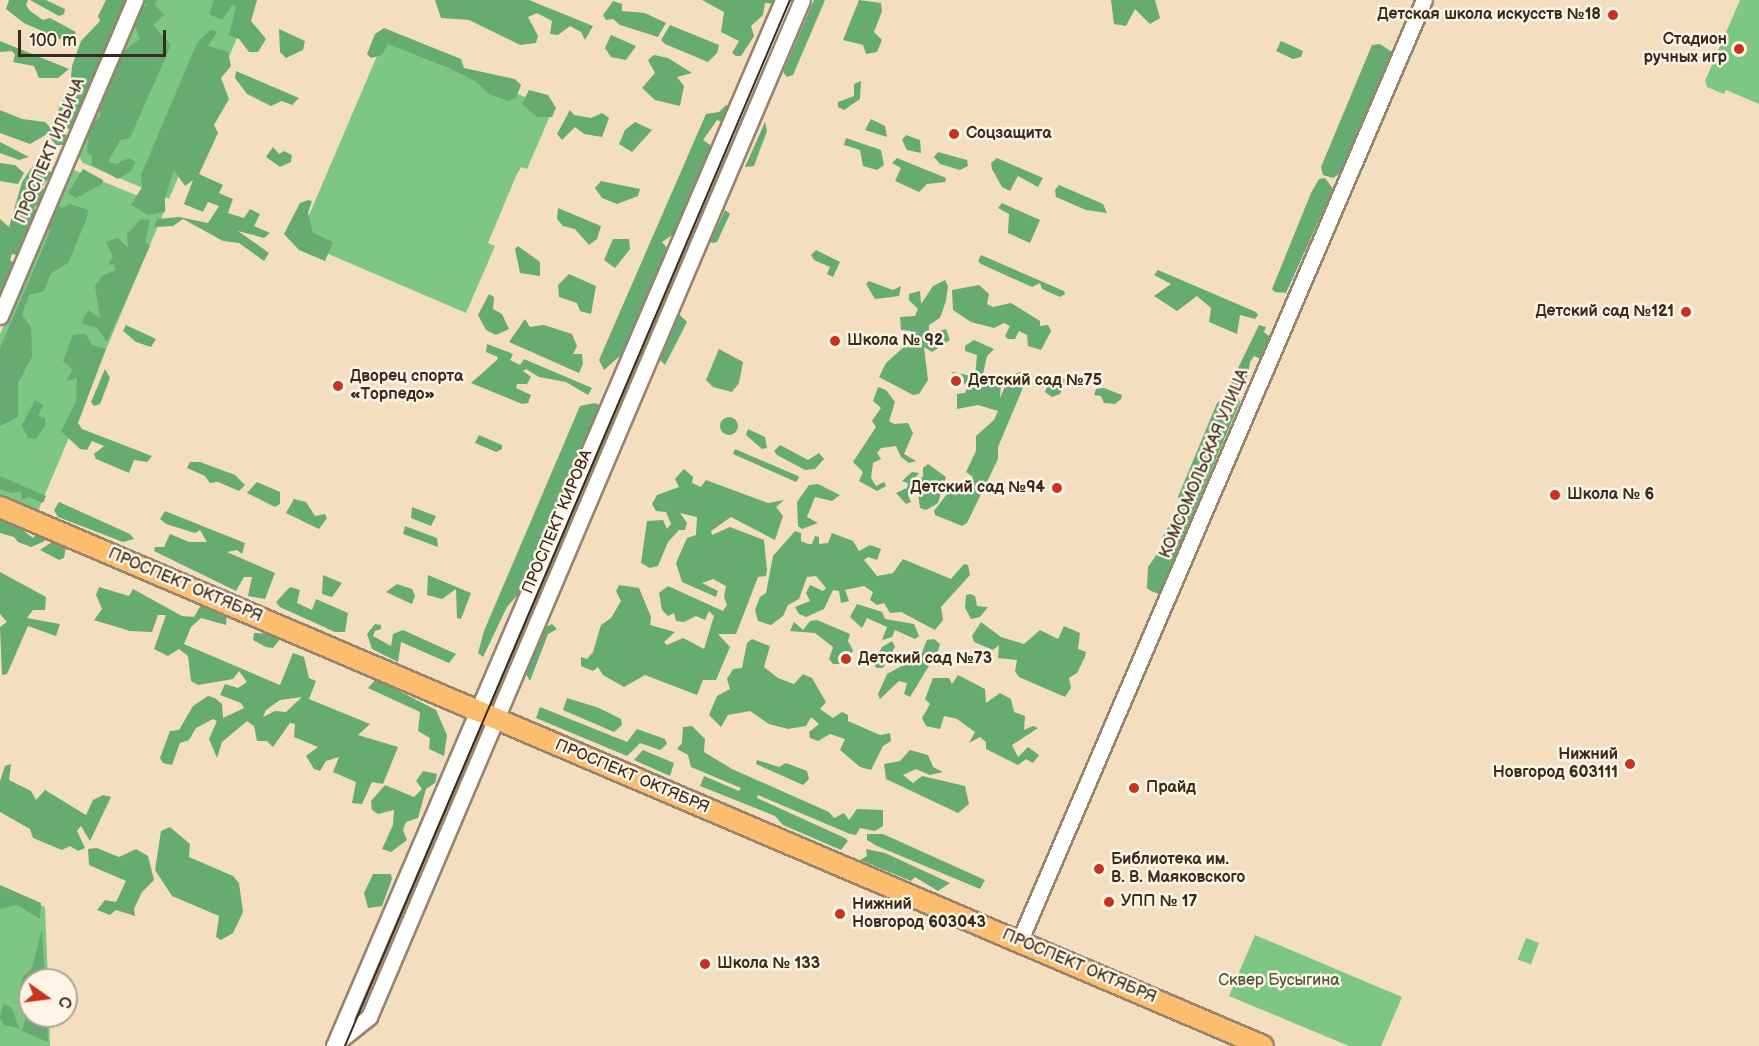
<!DOCTYPE html>
<html>
<head>
<meta charset="utf-8">
<style>
  body { margin:0 }
  #map { position:relative; width:1759px; height:1046px; overflow:hidden; background:#f3dfc0; font-family:"Balsamiq Sans",sans-serif }
  div>[style] { position:absolute }
  [style*='--x'] { left:calc(var(--x)*1px); top:calc(var(--y)*1px); width:calc(var(--w)*1px); rotate:calc(var(--a)*1deg) }
  .green>* { inset:0; background:#7dc683; transform-origin:0 0 }
  .forest>* { inset:0; background:#66ab71 }
  .round { border-radius:50% }
  .roads { filter:drop-shadow(2px 0 #97846f) drop-shadow(-2px 0 #97846f) drop-shadow(0 2px #97846f) drop-shadow(0 -2px #97846f) }
  .minor>* { height:15px; margin:-7.5px; padding:0 7.5px; transform-origin:7.5px; border-radius:7.5px; background:#fff }
  .major>* { height:20px; margin:-10px; padding:0 10px; transform-origin:10px; border-radius:10px; background:#fcbd6f }
  .tram>* { height:1.5px; margin:-0.75px; padding:0 0.75px; transform-origin:0.75px; border-radius:0.75px; background:#3b2a1e }
  .dots>* { width:16px; height:16px; translate:-50% -50%; box-sizing:border-box; border:3px solid #fcf5e5; border-radius:50% }
  span { translate:-50% -50%; white-space:nowrap; text-align:center; line-height:1.15; -webkit-text-stroke:5px #fcf5e5; paint-order:stroke }
  .poi-label { font-size:16px; color:#3b2a1e; font-weight:700 }
  .right { translate:-100% -50%; text-align:right }
  .left { translate:0 -50%; text-align:left }
  .street-label { font-size:16px; color:#3b2a1e }
  .park-label { font-size:16px; color:#4f593c }
  .north { position:absolute; left:18px; top:968px; width:60px; height:60px; box-sizing:border-box; background:#fcf5e5; border:2px solid #afa495; border-radius:50%; rotate:104deg; font-size:16px; font-weight:700; line-height:24px; text-align:center; color:#3b2a1e }
  .north::after { content:''; display:block; margin:auto; width:21px; height:27px; background:#c8321e; clip-path:polygon(50% 0,100% 100%,50% 72%,0 100%) }
  .scale { position:absolute; left:18px; top:30px; width:148px; height:27px; box-sizing:border-box; border:3px solid #3b2a1e; border-top:0; padding-left:8px; font-size:18px; line-height:21px; white-space:nowrap; color:#3b2a1e; -webkit-text-stroke:4px #fcf5e5; paint-order:stroke }
</style>
</head>
<body>
<div id="map">
  <div class="green">
    <div style="clip-path:polygon(143px 0,253px 0,169px 199px,83px 163px,78px 156px)"></div>
    <div style="clip-path:polygon(1740px 0,1759px 0,1759px 104px,1726px 90px,1724px 94px,1707px 87px,1705px 81px)"></div>
    <div style="clip-path:polygon(385px 37px,553px 109px,527px 169px,521px 167px,516px 176px,488px 243px,495px 246px,466px 313px,298px 241px)"></div>
    <div style="clip-path:polygon(74px 170px,166px 207px,38px 511px,0 495px,0 334px,69px 173px)"></div>
    <div style="clip-path:polygon(0 887px,45px 907px,48px 980px,30px 980px,30px 1016px,49px 1016px,50px 1046px,0 1046px)"></div>
    <div style="clip-path:polygon(1255px 935px,1402px 997px,1381px 1046px,1349px 1046px,1229px 996px)"></div>
    <div style="left:1526px;top:938px;width:14px;height:23px;rotate:21deg"></div>
  </div>
  <div class="forest">
    <div style="clip-path:polygon(9px 0,28px 0,26px 5px,30px 11px,43px 20px,50px 18px,76px 32px,69px 43px,24px 23px,6px 9px)"></div>
    <div style="clip-path:polygon(30px 0,46px 0,65px 9px,64px 14px,59px 16px)"></div>
    <div style="clip-path:polygon(106px 0,126px 0,71px 129px,64px 128px,54px 119px,70px 86px,72px 66px,81px 41px,100px 21px,98px 16px)"></div>
    <div style="clip-path:polygon(144px 0,158px 0,154px 4px,164px 15px,153px 25px,171px 45px,130px 138px,120px 140px,108px 162px,116px 164px,129px 158px,136px 162px,130px 172px,118px 179px,92px 165px,92px 156px,87px 152px,90px 125px,101px 116px,98px 107px,120px 54px,140px 39px,134px 23px,140px 8px,147px 6px)"></div>
    <div style="clip-path:polygon(214px 0,257px 0,251px 21px,266px 39px,258px 52px,249px 52px,239px 39px,229px 35px,236px 7px,232px 5px,222px 20px,209px 14px)"></div>
    <div style="clip-path:polygon(435px 0,529px 0,593px 26px,585px 40px,581px 32px,570px 26px,558px 35px,550px 34px,552px 21px,537px 13px,528px 17px,538px 36px,536px 43px,520px 45px,469px 20px,441px 18px)"></div>
    <div style="clip-path:polygon(702px 0,778px 0,776px 4px,765px 3px,763px 15px,751px 26px,754px 36px,741px 56px,736px 56px,732px 53px,739px 41px,721px 32px,724px 12px)"></div>
    <div style="clip-path:polygon(814px 0,825px 0,793px 75px,787px 77px,783px 72px)"></div>
    <div style="clip-path:polygon(859px 0,881px 3px,882px 11px,874px 32px,882px 40px,877px 52px,866px 54px,863px 45px,843px 40px)"></div>
    <div style="clip-path:polygon(1111px 0,1155px 0,1160px 18px,1150px 24px,1135px 9px,1126px 26px,1114px 24px)"></div>
    <div style="clip-path:polygon(613px 1px,622px 4px,622px 11px,645px 13px,666px 23px,658px 37px,620px 25px,613px 19px,606px 20px,603px 15px)"></div>
    <div style="clip-path:polygon(670px 25px,719px 45px,717px 53px,708px 62px,665px 44px,661px 40px)"></div>
    <div style="clip-path:polygon(384px 28px,461px 59px,464px 68px,515px 79px,521px 85px,516px 98px,508px 101px,489px 94px,475px 81px,449px 68px,388px 44px,382px 55px,371px 58px,367px 54px,375px 34px)"></div>
    <div style="clip-path:polygon(279px 29px,305px 41px,303px 50px,286px 58px,280px 52px)"></div>
    <div style="clip-path:polygon(210px 30px,217px 32px,208px 46px,228px 52px,231px 66px,221px 78px,229px 99px,214px 125px,218px 133px,199px 174px,223px 185px,219px 193px,233px 199px,228px 213px,244px 218px,250px 209px,260px 214px,254px 226px,270px 233px,264px 238px,238px 231px,269px 253px,264px 261px,239px 243px,223px 241px,183px 219px,173px 226px,154px 227px,157px 219px,179px 217px,208px 223px,219px 206px,208px 202px,203px 212px,184px 204px,193px 180px,185px 186px,174px 170px,165px 198px,165px 212px,148px 215px,131px 205px,142px 187px,141px 175px,197px 43px)"></div>
    <div style="clip-path:polygon(611px 35px,636px 46px,626px 60px,611px 57px,605px 48px)"></div>
    <div style="clip-path:polygon(0 41px,69px 69px,58px 78px,39px 78px,34px 66px,13px 62px,15px 55px,12px 51px,0 52px)"></div>
    <div style="clip-path:polygon(1281px 41px,1303px 51px,1301px 57px,1293px 59px,1276px 51px)"></div>
    <div style="clip-path:polygon(1380px 44px,1392px 52px,1339px 174px,1333px 178px,1323px 175px,1321px 167px,1372px 45px)"></div>
    <div style="clip-path:polygon(654px 55px,668px 58px,692px 73px,677px 77px,684px 86px,680px 106px,655px 100px,642px 88px,655px 73px,648px 60px)"></div>
    <div style="clip-path:polygon(236px 71px,299px 98px,292px 105px,282px 101px,271px 106px,247px 94px,235px 78px)"></div>
    <div style="clip-path:polygon(861px 81px,860px 99px,844px 110px,838px 107px,838px 102px,854px 96px,854px 84px)"></div>
    <div style="clip-path:polygon(529px 90px,548px 95px,556px 108px,552px 117px,537px 117px,522px 104px)"></div>
    <div style="clip-path:polygon(726px 105px,730px 106px,723px 122px,717px 120px,703px 140px,713px 147px,681px 229px,662px 242px,671px 253px,631px 346px,604px 370px,599px 360px,706px 114px,719px 112px)"></div>
    <div style="clip-path:polygon(0 110px,22px 119px,45px 122px,53px 130px,69px 136px,65px 145px,56px 145px,47px 134px,30px 144px,0 133px)"></div>
    <div style="clip-path:polygon(570px 110px,574px 115px,591px 118px,602px 113px,609px 118px,602px 137px,584px 134px,575px 127px,562px 140px,557px 134px)"></div>
    <div style="clip-path:polygon(871px 119px,885px 126px,887px 137px,865px 130px)"></div>
    <div style="clip-path:polygon(635px 122px,652px 130px,632px 152px,619px 144px,625px 130px)"></div>
    <div style="clip-path:polygon(765px 122px,767px 131px,754px 166px,745px 167px)"></div>
    <div style="clip-path:polygon(906px 135px,920px 140px,921px 153px,907px 150px,902px 140px)"></div>
    <div style="clip-path:polygon(846px 138px,881px 150px,884px 165px,877px 170px,863px 166px,860px 150px,844px 145px)"></div>
    <div style="clip-path:polygon(0 142px,29px 157px,19px 160px,0 153px)"></div>
    <div style="clip-path:polygon(273px 147px,279px 154px,284px 151px,292px 155px,291px 162px,280px 167px,266px 157px)"></div>
    <div style="clip-path:polygon(938px 152px,967px 160px,968px 166px,960px 170px,940px 164px,934px 157px)"></div>
    <div style="clip-path:polygon(897px 158px,946px 178px,945px 182px,927px 184px,919px 192px,895px 181px,901px 168px,892px 163px)"></div>
    <div style="clip-path:polygon(997px 158px,1043px 178px,1038px 187px,1018px 176px,1010px 191px,1002px 187px,992px 169px,991px 163px)"></div>
    <div style="clip-path:polygon(0 163px,15px 165px,24px 173px,18px 184px,0 181px)"></div>
    <div style="clip-path:polygon(44px 163px,52px 174px,42px 187px,45px 191px,43px 199px,34px 208px,37px 211px,18px 255px,12px 254px,10px 260px,14px 263px,0 298px,0 219px,9px 227px,22px 182px,32px 167px)"></div>
    <div style="clip-path:polygon(83px 169px,103px 180px,102px 184px,76px 198px,68px 193px)"></div>
    <div style="clip-path:polygon(1325px 178px,1333px 189px,1286px 293px,1275px 292px,1272px 289px,1311px 193px,1319px 179px)"></div>
    <div style="clip-path:polygon(601px 181px,640px 189px,638px 196px,617px 204px,602px 198px,595px 188px)"></div>
    <div style="clip-path:polygon(1059px 185px,1103px 204px,1107px 213px,1086px 210px,1056px 197px,1055px 190px)"></div>
    <div style="clip-path:polygon(308px 200px,312px 201px,308px 213px,313px 233px,333px 242px,325px 261px,299px 250px,284px 234px,300px 203px)"></div>
    <div style="clip-path:polygon(1002px 203px,1040px 220px,1030px 243px,1008px 233px,1009px 214px,998px 208px)"></div>
    <div style="clip-path:polygon(70px 204px,88px 210px,87px 218px,68px 263px,51px 273px,44px 291px,29px 295px,22px 315px,31px 327px,32px 357px,18px 383px,18px 417px,0 426px,0 348px,50px 232px,47px 220px,58px 206px,63px 208px)"></div>
    <div style="clip-path:polygon(558px 208px,601px 226px,597px 239px,589px 245px,575px 229px,563px 226px,557px 219px)"></div>
    <div style="clip-path:polygon(725px 210px,730px 214px,717px 242px,713px 243px,710px 242px)"></div>
    <div style="clip-path:polygon(141px 219px,150px 220px,145px 242px,150px 246px,107px 342px,97px 328px,81px 323px,88px 310px,100px 318px,95px 286px,102px 276px,116px 270px,113px 264px,108px 265px,113px 257px,106px 242px,118px 238px,128px 248px,127px 234px)"></div>
    <div style="clip-path:polygon(613px 239px,629px 239px,630px 249px,615px 268px,604px 260px)"></div>
    <div style="clip-path:polygon(518px 246px,540px 262px,540px 276px,520px 273px,515px 249px)"></div>
    <div style="clip-path:polygon(816px 250px,840px 262px,833px 277px,827px 274px,830px 267px,814px 260px,811px 255px)"></div>
    <div style="clip-path:polygon(981px 255px,1064px 291px,1065px 294px,1060px 297px,1042px 289px,1040px 283px,1032px 287px,981px 264px,978px 261px)"></div>
    <div style="clip-path:polygon(1158px 270px,1256px 312px,1258px 315px,1255px 319px,1240px 315px,1237px 334px,1209px 322px,1211px 308px,1197px 296px,1177px 311px,1154px 296px,1171px 284px,1154px 275px)"></div>
    <div style="clip-path:polygon(569px 274px,596px 286px,591px 314px,580px 311px,577px 303px,559px 297px,558px 285px)"></div>
    <div style="clip-path:polygon(945px 280px,948px 286px,946px 301px,940px 318px,929px 325px,929px 334px,946px 329px,950px 340px,932px 352px,924px 347px,928px 380px,919px 394px,913px 395px,879px 377px,886px 363px,906px 345px,911px 331px,901px 330px,900px 317px,915px 316px,918px 309px,909px 300px,909px 294px,920px 291px,921px 304px,933px 286px)"></div>
    <div style="clip-path:polygon(869px 281px,893px 290px,901px 286px,899px 296px,875px 299px,866px 284px)"></div>
    <div style="clip-path:polygon(979px 285px,989px 294px,987px 304px,993px 307px,1011px 303px,1040px 321px,1040px 326px,1048px 325px,1051px 331px,1041px 350px,1028px 346px,1027px 335px,1019px 331px,1015px 339px,1008px 339px,1005px 336px,1010px 326px,1004px 323px,994px 328px,971px 322px,953px 310px,952px 290px)"></div>
    <div style="clip-path:polygon(489px 294px,494px 297px,493px 309px,502px 314px,509px 329px,496px 335px,486px 330px,478px 315px)"></div>
    <div style="clip-path:polygon(679px 314px,687px 322px,665px 365px,660px 360px)"></div>
    <div style="clip-path:polygon(525px 319px,530px 327px,544px 325px,572px 334px,577px 346px,573px 354px,582px 354px,583px 364px,579px 373px,509px 342px)"></div>
    <div style="clip-path:polygon(126px 325px,156px 339px,151px 347px,136px 342px,123px 331px)"></div>
    <div style="clip-path:polygon(1259px 325px,1266px 327px,1264px 332px,1270px 337px,1261px 359px,1254px 356px,1250px 362px,1248px 375px,1237px 396px,1240px 402px,1159px 594px,1151px 591px,1147px 588px,1148px 567px,1157px 554px,1175px 552px,1173px 545px,1162px 538px,1180px 505px,1178px 497px,1217px 403px,1223px 399px)"></div>
    <div style="clip-path:polygon(86px 334px,92px 345px,106px 349px,78px 423px,82px 429px,152px 456px,147px 462px,134px 460px,129px 473px,96px 459px,94px 454px,104px 446px,92px 441px,87px 450px,80px 449px,61px 431px,76px 402px,77px 378px,66px 381px,73px 370px,63px 361px,73px 335px)"></div>
    <div style="clip-path:polygon(974px 340px,994px 349px,987px 356px,983px 374px,1001px 383px,1000px 398px,1010px 375px,1021px 372px,1027px 378px,998px 447px,998px 459px,967px 523px,962px 526px,935px 515px,934px 511px,954px 485px,970px 482px,973px 477px,966px 472px,976px 451px,976px 436px,994px 420px,998px 411px,978px 405px,957px 409px,957px 394px,965px 393px,968px 386px,951px 376px,953px 372px,975px 377px,977px 355px,965px 351px,965px 346px)"></div>
    <div style="clip-path:polygon(487px 344px,513px 354px,510px 360px,520px 365px,524px 359px,592px 388px,588px 395px,566px 382px,539px 377px,526px 369px,523px 371px,531px 377px,527px 384px,517px 384px,516px 388px,531px 395px,528px 403px,522px 404px,471px 383px,497px 360px,498px 357px,486px 352px)"></div>
    <div style="clip-path:polygon(719px 349px,743px 362px,739px 383px,732px 392px,713px 387px,706px 380px)"></div>
    <div style="clip-path:polygon(105px 369px,110px 378px,100px 404px,94px 406px,91px 402px)"></div>
    <div style="clip-path:polygon(1063px 378px,1066px 380px,1060px 394px,1052px 397px,1045px 392px,1049px 380px)"></div>
    <div style="clip-path:polygon(878px 387px,886px 390px,895px 402px,889px 421px,894px 424px,908px 423px,913px 433px,904px 454px,916px 461px,909px 463px,901px 457px,896px 446px,881px 448px,877px 453px,881px 459px,873px 463px,871px 478px,876px 486px,884px 482px,886px 486px,877px 491px,859px 481px,863px 472px,853px 462px,876px 427px,872px 421px,881px 408px,873px 401px)"></div>
    <div style="clip-path:polygon(1104px 388px,1122px 395px,1121px 399px,1115px 404px,1104px 403px,1101px 396px,1094px 395px,1096px 389px)"></div>
    <div style="clip-path:polygon(35px 400px,43px 405px,38px 416px,45px 418px,45px 426px,36px 439px,28px 438px,22px 425px)"></div>
    <div style="clip-path:polygon(595px 403px,603px 407px,522px 590px,507px 607px,483px 657px,478px 653px,484px 631px,580px 406px)"></div>
    <div class="round" style="left:720px;top:417px;width:18px;height:18px"></div>
    <div style="clip-path:polygon(748px 429px,765px 437px,767px 448px,762px 449px,746px 435px)"></div>
    <div style="clip-path:polygon(479px 435px,502px 445px,502px 449px,496px 452px,475px 443px)"></div>
    <div style="clip-path:polygon(780px 445px,808px 460px,819px 453px,824px 459px,815px 469px,805px 470px,777px 455px,774px 451px)"></div>
    <div style="clip-path:polygon(735px 449px,798px 476px,799px 478px,796px 482px,733px 454px)"></div>
    <div style="clip-path:polygon(190px 462px,200px 462px,235px 475px,245px 485px,239px 491px,218px 482px,210px 483px,205px 476px,187px 468px)"></div>
    <div style="clip-path:polygon(928px 464px,946px 477px,938px 503px,926px 510px,920px 508px,918px 494px,913px 489px,908px 495px,911px 502px,906px 504px,896px 493px,907px 488px,908px 483px,902px 481px,912px 472px,919px 473px,913px 481px,923px 477px,923px 468px)"></div>
    <div style="clip-path:polygon(684px 469px,693px 477px,692px 483px,701px 487px,706px 480px,768px 503px,784px 500px,776px 507px,783px 516px,775px 540px,731px 517px,711px 531px,712px 535px,730px 527px,764px 540px,767px 570px,766px 576px,758px 577px,736px 634px,718px 634px,730px 647px,716px 680px,703px 680px,697px 695px,645px 675px,624px 687px,603px 675px,598px 667px,593px 671px,581px 666px,581px 657px,587px 659px,593px 652px,601px 625px,611px 618px,621px 601px,616px 591px,619px 585px,639px 588px,651px 617px,650px 625px,675px 632px,664px 642px,667px 645px,683px 638px,704px 649px,714px 616px,709px 611px,705px 620px,696px 616px,684px 622px,676px 621px,674px 613px,668px 616px,662px 610px,659px 593px,668px 586px,723px 611px,727px 605px,724px 597px,726px 586px,713px 579px,702px 583px,718px 591px,716px 597px,682px 582px,676px 563px,687px 538px,696px 535px,697px 517px,680px 513px,687px 523px,685px 530px,679px 530px,668px 542px,658px 566px,650px 568px,641px 563px,647px 521px,663px 520px,667px 529px,671px 524px,666px 512px,656px 511px,652px 504px,657px 495px,679px 487px,675px 479px)"></div>
    <div style="clip-path:polygon(0 476px,46px 496px,43px 503px,29px 497px,22px 500px,21px 491px,11px 493px,0 489px)"></div>
    <div style="clip-path:polygon(257px 482px,280px 492px,280px 504px,275px 507px,247px 493px)"></div>
    <div style="clip-path:polygon(818px 484px,840px 495px,832px 501px,815px 497px,807px 517px,818px 523px,802px 529px,798px 526px,797px 502px,809px 485px)"></div>
    <div style="clip-path:polygon(294px 499px,306px 502px,315px 516px,325px 514px,327px 518px,319px 529px,286px 513px)"></div>
    <div style="clip-path:polygon(59px 502px,130px 534px,134px 539px,123px 542px,58px 517px,54px 510px)"></div>
    <div style="clip-path:polygon(412px 507px,436px 516px,431px 526px,411px 518px)"></div>
    <div style="clip-path:polygon(165px 511px,245px 543px,242px 554px,237px 550px,227px 552px,275px 573px,265px 599px,248px 596px,252px 577px,244px 577px,236px 591px,154px 551px,155px 547px,164px 547px,170px 534px,189px 542px,207px 542px,200px 530px,195px 533px,166px 524px,160px 519px)"></div>
    <div style="clip-path:polygon(0 520px,16px 525px,33px 538px,38px 532px,45px 541px,31px 547px,18px 542px,14px 537px,0 533px)"></div>
    <div style="clip-path:polygon(405px 526px,437px 538px,438px 547px,403px 534px)"></div>
    <div style="clip-path:polygon(795px 531px,801px 533px,801px 541px,808px 544px,812px 544px,815px 536px,819px 537px,819px 544px,828px 543px,832px 533px,853px 541px,859px 551px,870px 545px,881px 549px,877px 560px,868px 557px,864px 560px,877px 576px,893px 573px,903px 559px,951px 579px,964px 564px,968px 565px,970px 575px,941px 607px,943px 620px,935px 630px,901px 612px,890px 613px,884px 603px,877px 605px,870px 600px,873px 592px,864px 586px,845px 590px,849px 601px,841px 603px,839px 591px,833px 590px,824px 609px,806px 617px,799px 614px,795px 607px,810px 601px,806px 593px,810px 585px,823px 591px,826px 588px,816px 576px,807px 577px,799px 599px,788px 605px,783px 616px,771px 625px,758px 621px,755px 610px,760px 597px,766px 593px,773px 556px)"></div>
    <div style="clip-path:polygon(55px 540px,66px 547px,64px 558px,59px 560px,40px 550px)"></div>
    <div style="clip-path:polygon(0 572px,46px 597px,45px 610px,33px 610px,27px 618px,60px 624px,56px 636px,28px 626px,7px 674px,2px 675px,0 627px,7px 622px,0 614px)"></div>
    <div style="clip-path:polygon(323px 575px,342px 583px,332px 597px,322px 594px)"></div>
    <div style="clip-path:polygon(428px 575px,471px 593px,461px 619px,457px 618px,456px 589px,442px 599px,427px 595px)"></div>
    <div style="clip-path:polygon(397px 584px,412px 589px,415px 596px,412px 604px,386px 592px)"></div>
    <div style="clip-path:polygon(evenodd,99px 587px,129px 596px,133px 589px,182px 616px,194px 617px,201px 605px,227px 613px,226px 625px,201px 618px,191px 627px,184px 644px,280px 685px,293px 653px,304px 657px,309px 678px,316px 681px,309px 699px,370px 724px,358px 735px,398px 747px,383px 784px,372px 782px,362px 804px,352px 803px,356px 782px,333px 772px,339px 757px,326px 761px,320px 771px,314px 769px,306px 756px,318px 747px,294px 737px,295px 724px,290px 723px,273px 747px,267px 741px,257px 741px,254px 726px,247px 721px,222px 742px,217px 758px,209px 739px,217px 721px,213px 719px,196px 728px,189px 740px,180px 743px,172px 765px,163px 763px,160px 758px,170px 731px,179px 730px,193px 706px,208px 696px,215px 698px,222px 704px,223px 718px,244px 708px,241px 703px,220px 695px,225px 684px,238px 688px,247px 682px,239px 671px,233px 679px,198px 685px,191px 681px,188px 656px,179px 649px,168px 656px,154px 649px,166px 615px,158px 615px,152px 632px,130px 631px,94px 620px,102px 609px,96px 595px,99px 587px,302px 697px,286px 712px,275px 711px,263px 717px,266px 710px,280px 700px,302px 697px)"></div>
    <div style="clip-path:polygon(290px 587px,300px 590px,297px 603px,312px 610px,316px 599px,348px 613px,345px 632px,335px 632px,280px 607px,276px 602px)"></div>
    <div style="clip-path:polygon(970px 594px,975px 596px,977px 606px,988px 607px,980px 617px,971px 619px,965px 608px,966px 595px)"></div>
    <div style="clip-path:polygon(857px 604px,882px 612px,885px 619px,914px 624px,919px 636px,915px 639px,895px 630px,892px 637px,882px 640px,887px 627px,867px 618px,862px 628px,850px 617px)"></div>
    <div style="clip-path:polygon(817px 620px,850px 634px,848px 641px,853px 650px,847px 664px,833px 664px,829px 659px,833px 647px,815px 633px,790px 631px,794px 622px,803px 630px,810px 621px)"></div>
    <div style="clip-path:polygon(981px 622px,1001px 637px,1024px 644px,1040px 630px,1058px 639px,1064px 626px,1080px 633px,1078px 649px,1086px 652px,1085px 657px,1077px 673px,1069px 678px,1071px 688px,1065px 697px,1019px 677px,1015px 671px,1017px 660px,998px 658px,999px 645px,993px 650px,974px 642px,972px 636px)"></div>
    <div style="clip-path:polygon(375px 624px,381px 625px,381px 629px,375px 631px,373px 636px,391px 646px,393px 634px,403px 630px,456px 654px,449px 663px,401px 642px,398px 662px,372px 649px,367px 634px)"></div>
    <div style="clip-path:polygon(552px 624px,557px 629px,548px 634px,530px 681px,526px 674px,546px 627px)"></div>
    <div style="clip-path:polygon(254px 633px,276px 634px,281px 638px,273px 648px,266px 647px,253px 640px)"></div>
    <div style="clip-path:polygon(752px 639px,770px 646px,764px 667px,778px 678px,794px 684px,803px 674px,812px 678px,826px 702px,820px 709px,833px 718px,842px 712px,848px 715px,848px 721px,880px 735px,890px 733px,891px 741px,883px 746px,871px 770px,860px 767px,840px 750px,845px 739px,830px 734px,818px 741px,810px 738px,809px 732px,819px 724px,811px 717px,806px 726px,788px 729px,769px 724px,750px 711px,728px 715px,721px 727px,709px 715px,717px 696px,730px 689px,727px 679px,733px 669px,742px 668px,747px 643px)"></div>
    <div style="clip-path:polygon(934px 639px,940px 644px,938px 651px,910px 697px,904px 694px,907px 683px,899px 681px,880px 699px,878px 694px,887px 674px,907px 663px,917px 665px,927px 640px)"></div>
    <div style="clip-path:polygon(892px 641px,895px 647px,883px 668px,877px 668px,873px 664px,882px 647px)"></div>
    <div style="clip-path:polygon(958px 675px,985px 689px,986px 703px,1000px 693px,1011px 699px,1014px 712px,1025px 716px,1024px 730px,1033px 726px,1038px 728px,1012px 745px,1018px 757px,1028px 747px,1039px 755px,1033px 763px,1026px 759px,1018px 765px,986px 749px,986px 742px,980px 737px,969px 743px,975px 732px,957px 719px,944px 716px,940px 729px,926px 726px,922px 718px,930px 704px,925px 699px,933px 678px,949px 678px,952px 684px)"></div>
    <div style="clip-path:polygon(376px 679px,436px 710px,447px 735px,444px 756px,429px 749px,430px 738px,418px 731px,420px 712px,368px 688px)"></div>
    <div style="clip-path:polygon(567px 698px,599px 708px,621px 719px,622px 725px,614px 732px,563px 710px)"></div>
    <div style="clip-path:polygon(540px 707px,627px 742px,637px 729px,665px 739px,667px 744px,660px 750px,640px 743px,627px 756px,536px 718px)"></div>
    <div style="clip-path:polygon(692px 726px,705px 739px,704px 752px,732px 769px,829px 812px,834px 818px,844px 813px,849px 820px,857px 809px,883px 810px,883px 826px,875px 831px,860px 828px,856px 835px,850px 834px,758px 795px,757px 798px,845px 838px,848px 841px,841px 850px,783px 825px,775px 816px,700px 786px,704px 776px,739px 791px,741px 788px,691px 767px,688px 755px,677px 749px,682px 743px,683px 727px)"></div>
    <div style="clip-path:polygon(643px 750px,674px 763px,670px 776px,634px 760px)"></div>
    <div style="clip-path:polygon(910px 750px,928px 755px,933px 767px,943px 772px,930px 775px,916px 769px,903px 775px,913px 783px,922px 776px,965px 786px,969px 804px,958px 813px,886px 779px,884px 764px,900px 761px)"></div>
    <div style="clip-path:polygon(757px 760px,779px 767px,786px 763px,807px 771px,809px 779px,803px 785px,756px 764px)"></div>
    <div style="clip-path:polygon(11px 764px,9px 780px,31px 791px,36px 800px,45px 790px,86px 815px,93px 800px,103px 795px,111px 797px,90px 841px,81px 826px,77px 831px,85px 848px,78px 851px,70px 846px,62px 850px,33px 838px,30px 829px,0 812px,0 781px,5px 766px)"></div>
    <div style="clip-path:polygon(423px 771px,437px 774px,435px 783px,426px 789px,418px 818px,406px 822px,403px 830px,407px 840px,391px 852px,382px 849px,393px 825px,394px 810px,378px 814px,372px 810px,371px 801px,385px 785px,414px 797px,422px 789px,416px 781px)"></div>
    <div style="clip-path:polygon(170px 827px,190px 844px,189px 857px,233px 876px,239px 883px,243px 912px,233px 933px,221px 940px,216px 937px,219px 916px,172px 896px,155px 870px,161px 831px)"></div>
    <div style="clip-path:polygon(867px 834px,883px 834px,985px 880px,980px 889px,877px 846px,867px 840px)"></div>
    <div style="clip-path:polygon(97px 848px,119px 857px,136px 849px,148px 856px,154px 880px,142px 892px,134px 909px,135px 916px,116px 910px,110px 915px,97px 910px,105px 900px,116px 902px,126px 881px,89px 865px,88px 849px)"></div>
    <div style="clip-path:polygon(866px 849px,885px 853px,950px 883px,938px 891px,915px 877px,911px 881px,860px 860px,867px 856px)"></div>
    <div style="clip-path:polygon(373px 874px,391px 874px,392px 879px,382px 906px,368px 908px,364px 893px)"></div>
    <div style="clip-path:polygon(0 885px,41px 903px,40px 919px,17px 905px,0 909px)"></div>
    <div style="clip-path:polygon(42px 929px,45px 980px,30px 980px,30px 1016px,47px 1016px,48px 1042px,22px 1031px,26px 1015px,19px 996px,22px 978px,32px 968px)"></div>
    <div style="clip-path:polygon(3px 1004px,11px 1007px,20px 1029px,4px 1025px,0 1018px)"></div>
  </div>
  <div class="roads">
    <div class="minor">
      <div style="--x:0;--y:316;--w:344;--a:-66.9"></div>
      <div style="--x:1019;--y:942;--w:1025;--a:-66.74"></div>
      <div style="--x:336;--y:1041;--w:1133;--a:-66.76"></div>
      <div style="--x:334;--y:1045;--w:45;--a:-38.7"></div>
      <div style="--x:369;--y:1017;--w:1105;--a:-66.94"></div>
    </div>
    <div class="major">
      <div style="--x:0;--y:507;--w:1373;--a:23.11"></div>
    </div>
  </div>
  <div class="tram">
    <div style="--x:345;--y:1046;--w:1137;--a:-66.95"></div>
  </div>
  <div class="dots">
    <div style="left:1613px;top:15px;background:#c8321e"></div>
    <div style="left:1739px;top:49px;background:#c8321e"></div>
    <div style="left:954px;top:134px;background:#c8321e"></div>
    <div style="left:1686px;top:312px;background:#c8321e"></div>
    <div style="left:835px;top:341px;background:#c8321e"></div>
    <div style="left:956px;top:381px;background:#c8321e"></div>
    <div style="left:338px;top:386px;background:#c8321e"></div>
    <div style="left:1057px;top:488px;background:#c8321e"></div>
    <div style="left:1555px;top:495px;background:#c8321e"></div>
    <div style="left:846px;top:659px;background:#c8321e"></div>
    <div style="left:1630px;top:764px;background:#c8321e"></div>
    <div style="left:1134px;top:788px;background:#c8321e"></div>
    <div style="left:1099px;top:869px;background:#c8321e"></div>
    <div style="left:1109px;top:902px;background:#c8321e"></div>
    <div style="left:840px;top:914px;background:#c8321e"></div>
    <div style="left:705px;top:964px;background:#c8321e"></div>
  </div>
  <div class="poi-label">
    <span class="right" style="left:1601px;top:15px">Детская школа искусств №18</span>
    <span class="right" style="left:1727px;top:49px">Стадион<br>ручных игр</span>
    <span class="left" style="left:966px;top:134px">Соцзащита</span>
    <span class="right" style="left:1674px;top:312px">Детский сад №121</span>
    <span class="left" style="left:847px;top:341px">Школа № 92</span>
    <span class="left" style="left:350px;top:386px">Дворец спорта<br>«Торпедо»</span>
    <span class="left" style="left:968px;top:381px">Детский сад №75</span>
    <span class="right" style="left:1045px;top:488px">Детский сад №94</span>
    <span class="left" style="left:1567px;top:495px">Школа № 6</span>
    <span class="left" style="left:858px;top:659px">Детский сад №73</span>
    <span class="right" style="left:1618px;top:764px">Нижний<br>Новгород 603111</span>
    <span class="left" style="left:1146px;top:788px">Прайд</span>
    <span class="left" style="left:1111px;top:869px">Библиотека им.<br>В. В. Маяковского</span>
    <span class="left" style="left:1121px;top:902px">УПП № 17</span>
    <span class="left" style="left:852px;top:914px">Нижний<br>Новгород 603043</span>
    <span class="left" style="left:717px;top:964px">Школа № 133</span>
  </div>
  <div class="street-label">
    <span style="left:51px;top:151px;rotate:-67deg">ПРОСПЕКТ ИЛЬИЧА</span>
    <span style="left:1205px;top:464px;rotate:-67deg">КОМСОМОЛЬСКАЯ УЛИЦА</span>
    <span style="left:558px;top:522px;rotate:-67deg">ПРОСПЕКТ КИРОВА</span>
    <span style="left:185px;top:586px;rotate:23deg">ПРОСПЕКТ ОКТЯБРЯ</span>
    <span style="left:632px;top:777px;rotate:23deg">ПРОСПЕКТ ОКТЯБРЯ</span>
    <span style="left:1079px;top:967px;rotate:23deg">ПРОСПЕКТ ОКТЯБРЯ</span>
  </div>
  <div class="park-label">
    <span style="left:1279px;top:981px">Сквер Бусыгина</span>
  </div>
  <div class="north">С</div>
  <div class="scale">100 m</div>
</div>
</body>
</html>
